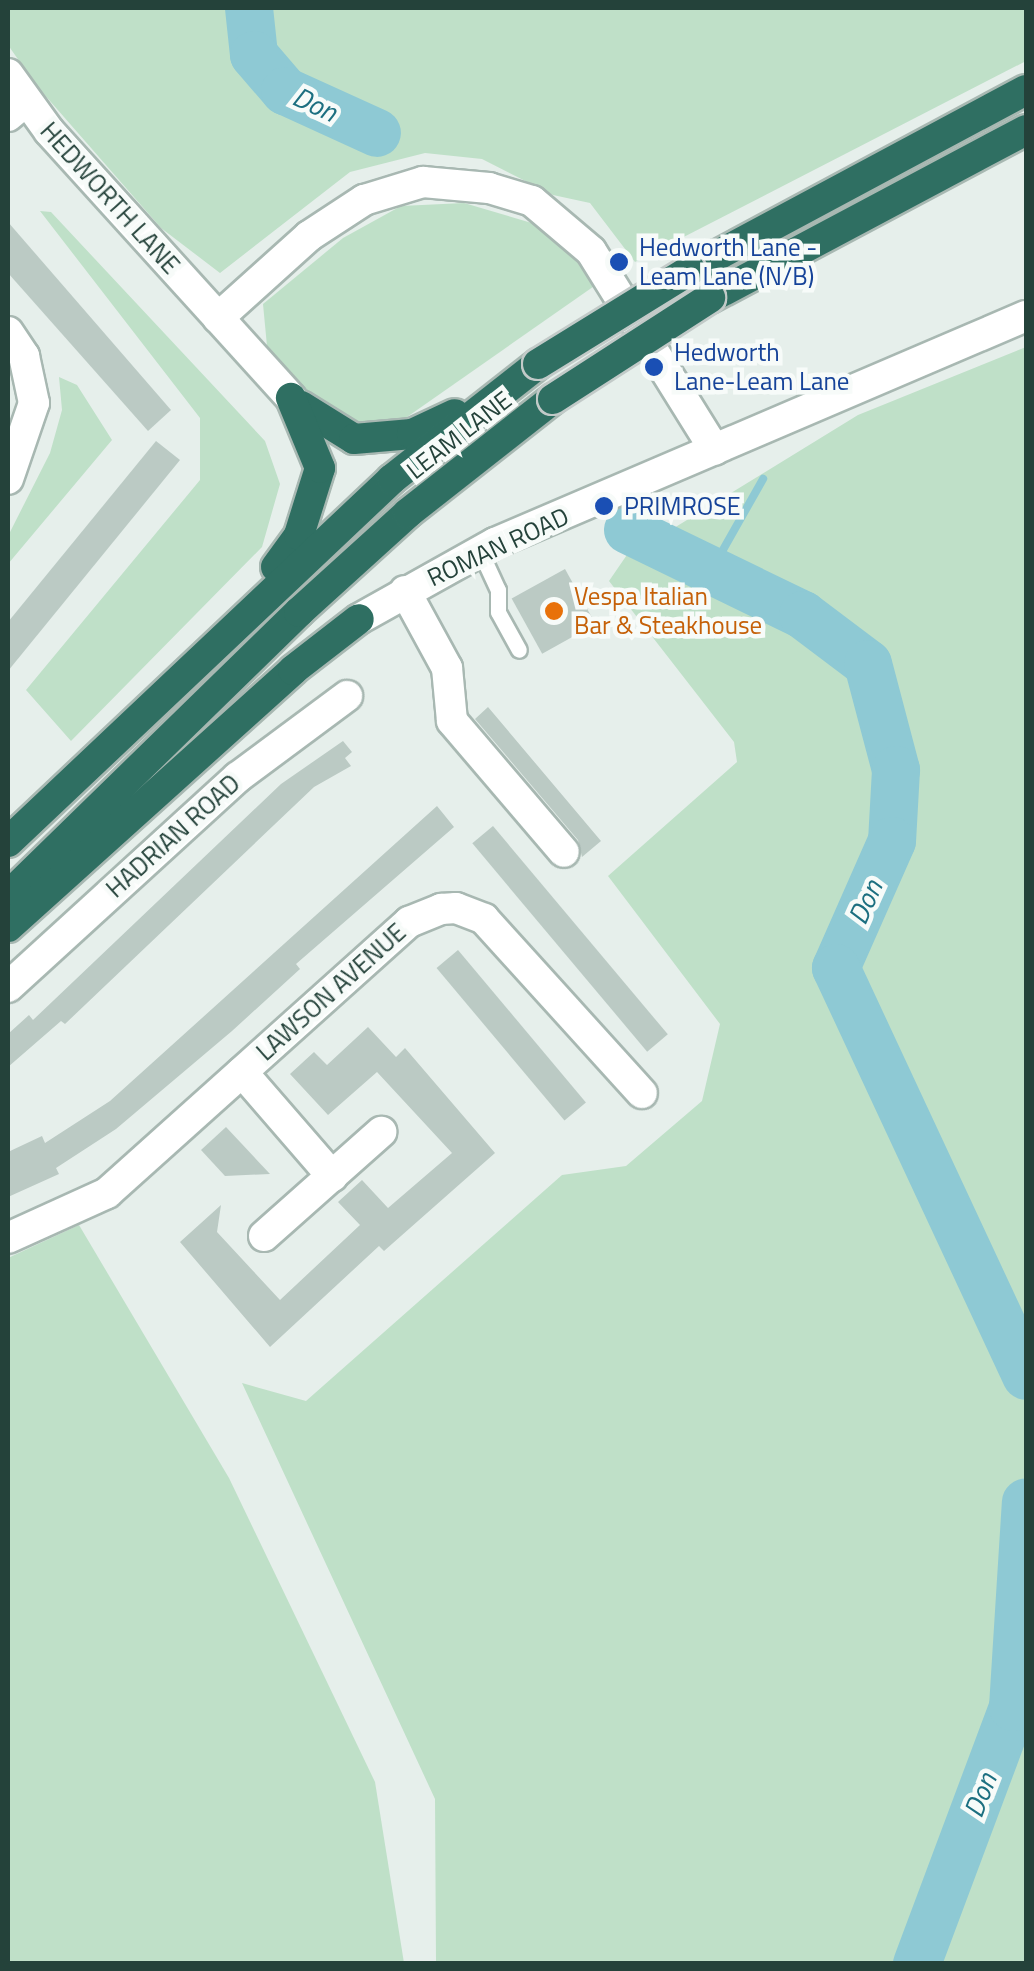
<!DOCTYPE html>
<html>
<head>
<meta charset="utf-8">
<style>
  body { margin:0 }
  #map { position:relative; width:1034px; height:1971px; overflow:hidden; background:#e6efeb; font-family:"Titillium Web",sans-serif }
  div>[style] { position:absolute }
  [style*='--x'] { left:calc(var(--x)*1px); top:calc(var(--y)*1px); width:calc(var(--w)*1px); rotate:calc(var(--a)*1deg) }
  .green>* { inset:0; background:#bfe0c8 }
  .stream>* { height:8px; margin:-4px; padding:0 4px; transform-origin:4px; border-radius:4px; background:#8ec9d4 }
  .river>* { height:48px; margin:-24px; padding:0 24px; transform-origin:24px; border-radius:24px; background:#8ec9d4 }
  .building>* { inset:0; background:#bbcac4; transform-origin:0 0 }
  .roads { filter:drop-shadow(2px 0 #a8b8b2) drop-shadow(-2px 0 #a8b8b2) drop-shadow(0 2px #a8b8b2) drop-shadow(0 -2px #a8b8b2) }
  .lane>* { height:15px; margin:-7.5px; padding:0 7.5px; transform-origin:7.5px; border-radius:7.5px; background:#fff }
  .street>* { height:30px; margin:-15px; padding:0 15px; transform-origin:15px; border-radius:15px; background:#fff }
  .secondary>* { height:30px; margin:-15px; padding:0 15px; transform-origin:15px; border-radius:15px; background:#fff }
  .highway>* { height:30px; margin:-15px; padding:0 15px; transform-origin:15px; border-radius:15px; background:#2f6f62 }
  .bridges { filter:drop-shadow(2px 0 #c2cac8) drop-shadow(-2px 0 #c2cac8) drop-shadow(0 2px #c2cac8) drop-shadow(0 -2px #c2cac8) }
  .highway-bridge>* { height:30px; margin:-15px; padding:0 15px; transform-origin:15px; border-radius:15px; background:#2f6f62 }
  .dots>* { width:28px; height:28px; translate:-50% -50%; box-sizing:border-box; border:5px solid #f7fbf9; border-radius:50% }
  span { translate:-50% -50%; white-space:nowrap; text-align:center; line-height:1.15; -webkit-text-stroke:9px #f7fbf9; paint-order:stroke }
  .street-label { font-size:25px; color:#24423a }
  .transit-label { font-size:25px; color:#164399 }
  .left { translate:0 -50%; text-align:left }
  .food-label { font-size:25px; color:#c56008 }
  .water-label { font-size:28px; color:#1c6f80; font-style:italic }
  .frame { position:absolute; inset:0; border:10px solid #24423a; pointer-events:none }
</style>
</head>
<body>
<div id="map">
  <div class="green">
    <div style="clip-path:polygon(8px 8px,1026px 8px,1026px 61px,635px 262px,590px 203px,553px 195px,482px 159px,425px 153px,350px 172px,220px 273px,161px 228px,36px 85px,8px 45px)"></div>
    <div style="clip-path:polygon(464px 203px,535px 224px,583px 259px,600px 282px,397px 424px,367px 426px,321px 406px,267px 346px,263px 304px,343px 238px,401px 206px)"></div>
    <div style="clip-path:polygon(40px 211px,51px 212px,265px 441px,280px 484px,262px 547px,71px 741px,26px 690px,200px 480px,200px 418px)"></div>
    <div style="clip-path:polygon(1026px 347px,1026px 1963px,436px 1963px,435px 1799px,242px 1383px,306px 1401px,562px 1175px,626px 1166px,702px 1101px,720px 1024px,608px 876px,737px 762px,734px 742px,609px 581px,644px 530px,656px 539px,858px 415px)"></div>
    <div style="clip-path:polygon(59px 377px,77px 385px,112px 440px,8px 564px,8px 536px,50px 453px,62px 410px)"></div>
    <div style="clip-path:polygon(79px 1225px,229px 1478px,375px 1782px,404px 1963px,8px 1963px,8px 1258px)"></div>
  </div>
  <div class="stream">
    <div style="--x:711;--y:571;--w:106;--a:-60.5"></div>
  </div>
  <div class="river">
    <div style="--x:249;--y:8;--w:47;--a:83.9"></div>
    <div style="--x:254;--y:55;--w:48;--a:49.3"></div>
    <div style="--x:285;--y:91;--w:101;--a:24.5"></div>
    <div style="--x:628;--y:530;--w:195;--a:25.9"></div>
    <div style="--x:803;--y:615;--w:81;--a:37"></div>
    <div style="--x:868;--y:664;--w:110;--a:75.2"></div>
    <div style="--x:896;--y:770;--w:71;--a:93.2"></div>
    <div style="--x:892;--y:841;--w:139;--a:113.8"></div>
    <div style="--x:836;--y:968;--w:450;--a:65"></div>
    <div style="--x:917;--y:1964;--w:274;--a:-69.5"></div>
    <div style="--x:1013;--y:1707;--w:205;--a:-86.4"></div>
  </div>
  <div class="building">
    <div style="clip-path:polygon(8px 222px,171px 410px,148px 431px,8px 273px)"></div>
    <div style="clip-path:polygon(156px 441px,180px 460px,8px 671px,8px 622px)"></div>
    <div style="left:565px;top:569px;width:63px;height:61px;rotate:61deg"></div>
    <div style="clip-path:polygon(488px 707px,601px 841px,582px 857px,578px 840px,475px 719px)"></div>
    <div style="clip-path:polygon(343px 741px,352px 752px,345px 758px,351px 766px,314px 787px,65px 1024px,61px 1021px,8px 1067px,8px 1034px,29px 1015px,33px 1020px,281px 784px)"></div>
    <div style="clip-path:polygon(437px 806px,454px 827px,296px 964px,300px 969px,232px 1031px,116px 1129px,56px 1168px,59px 1174px,8px 1197px,8px 1152px,42px 1136px,45px 1143px,110px 1101px)"></div>
    <div style="left:493px;top:826px;width:272px;height:27px;rotate:50deg"></div>
    <div style="left:458px;top:950px;width:199px;height:28px;rotate:50deg"></div>
    <div style="clip-path:polygon(368px 1027px,396px 1057px,405px 1048px,495px 1153px,384px 1251px,379px 1246px,270px 1347px,180px 1242px,221px 1205px,217px 1232px,280px 1300px,360px 1225px,338px 1202px,362px 1180px,388px 1208px,452px 1153px,377px 1072px,328px 1115px,290px 1074px,314px 1052px,327px 1065px)"></div>
    <div style="clip-path:polygon(226px 1127px,270px 1174px,225px 1176px,201px 1150px)"></div>
  </div>
  <div class="roads">
    <div class="lane">
      <div style="--x:480;--y:551;--w:43;--a:65.2"></div>
      <div style="--x:498;--y:590;--w:22;--a:90"></div>
      <div style="--x:498;--y:612;--w:43;--a:61.1"></div>
    </div>
    <div class="street">
      <div style="--x:8;--y:116;--w:23;--a:-40"></div>
      <div style="--x:218;--y:318;--w:122;--a:-42"></div>
      <div style="--x:309;--y:236;--w:66;--a:-33.2"></div>
      <div style="--x:364;--y:200;--w:62;--a:-17"></div>
      <div style="--x:423;--y:182;--w:66;--a:5.2"></div>
      <div style="--x:489;--y:188;--w:45;--a:16.8"></div>
      <div style="--x:532;--y:201;--w:77;--a:40.3"></div>
      <div style="--x:591;--y:251;--w:234;--a:58.1"></div>
      <div style="--x:8;--y:332;--w:29;--a:56"></div>
      <div style="--x:24;--y:356;--w:48;--a:78"></div>
      <div style="--x:34;--y:403;--w:80;--a:108.9"></div>
      <div style="--x:405;--y:591;--w:88;--a:61.4"></div>
      <div style="--x:447;--y:668;--w:53;--a:84.6"></div>
      <div style="--x:452;--y:721;--w:172;--a:49.5"></div>
      <div style="--x:8;--y:987;--w:311;--a:-42.4"></div>
      <div style="--x:238;--y:777;--w:136;--a:-36.6"></div>
      <div style="--x:242;--y:1072;--w:138;--a:49.1"></div>
      <div style="--x:264;--y:1236;--w:157;--a:-41.6"></div>
      <div style="--x:8;--y:1238;--w:109;--a:-24.4"></div>
      <div style="--x:107;--y:1193;--w:406;--a:-41.9"></div>
      <div style="--x:409;--y:922;--w:35;--a:-22"></div>
      <div style="--x:441;--y:909;--w:15;--a:-4"></div>
      <div style="--x:456;--y:908;--w:30;--a:21"></div>
      <div style="--x:484;--y:919;--w:235;--a:47.8"></div>
    </div>
    <div class="secondary">
      <div style="--x:8;--y:74;--w:70;--a:54.3"></div>
      <div style="--x:49;--y:131;--w:360;--a:47.8"></div>
      <div style="--x:359;--y:619;--w:156;--a:-29.2"></div>
      <div style="--x:495;--y:543;--w:577;--a:-23.15"></div>
    </div>
    <div class="highway">
      <div style="--x:690;--y:270;--w:381;--a:-28.2"></div>
      <div style="--x:710;--y:298;--w:358;--a:-28"></div>
      <div style="--x:301;--y:406;--w:62;--a:31.9"></div>
      <div style="--x:354;--y:439;--w:58;--a:-4.9"></div>
      <div style="--x:412;--y:434;--w:47;--a:-24.9"></div>
      <div style="--x:276;--y:567;--w:39;--a:-54"></div>
      <div style="--x:299;--y:535;--w:70;--a:-72.6"></div>
      <div style="--x:320;--y:468;--w:76;--a:-112.5"></div>
      <div style="--x:8;--y:842;--w:528;--a:-43.39"></div>
      <div style="--x:392;--y:479;--w:186;--a:-38.2"></div>
      <div style="--x:8;--y:896;--w:407;--a:-44.3"></div>
      <div style="--x:299;--y:612;--w:147;--a:-42.2"></div>
      <div style="--x:408;--y:513;--w:184;--a:-38.2"></div>
      <div style="--x:8;--y:927;--w:384;--a:-42"></div>
      <div style="--x:293;--y:670;--w:83;--a:-37.7"></div>
    </div>
  </div>
  <div class="bridges">
    <div class="highway-bridge">
      <div style="--x:538;--y:364;--w:179;--a:-31.7"></div>
      <div style="--x:553;--y:399;--w:187;--a:-32.8"></div>
    </div>
  </div>
  <div class="dots">
    <div style="left:619px;top:262px;background:#1a4fb4"></div>
    <div style="left:654px;top:367px;background:#1a4fb4"></div>
    <div style="left:604px;top:506px;background:#1a4fb4"></div>
    <div style="left:554px;top:611px;background:#e8710a"></div>
  </div>
  <div class="street-label">
    <span style="left:110px;top:198px;rotate:48deg">HEDWORTH LANE</span>
    <span style="left:459px;top:435px;rotate:-38deg">LEAM LANE</span>
    <span style="left:498px;top:547px;rotate:-25deg">ROMAN ROAD</span>
    <span style="left:173px;top:836px;rotate:-42deg">HADRIAN ROAD</span>
    <span style="left:331px;top:992px;rotate:-42deg">LAWSON AVENUE</span>
  </div>
  <div class="transit-label">
    <span class="left" style="left:639px;top:262px">Hedworth Lane -<br>Leam Lane (N/B)</span>
    <span class="left" style="left:674px;top:367px">Hedworth<br>Lane-Leam Lane</span>
    <span class="left" style="left:624px;top:506px">PRIMROSE</span>
  </div>
  <div class="food-label">
    <span class="left" style="left:574px;top:611px">Vespa Italian<br>Bar &amp; Steakhouse</span>
  </div>
  <div class="water-label">
    <span style="left:315px;top:104px;rotate:25deg">Don</span>
    <span style="left:865px;top:902px;rotate:-66deg">Don</span>
    <span style="left:980px;top:1795px;rotate:-69deg">Don</span>
  </div>
  <div class="frame"></div>
</div>
</body>
</html>
